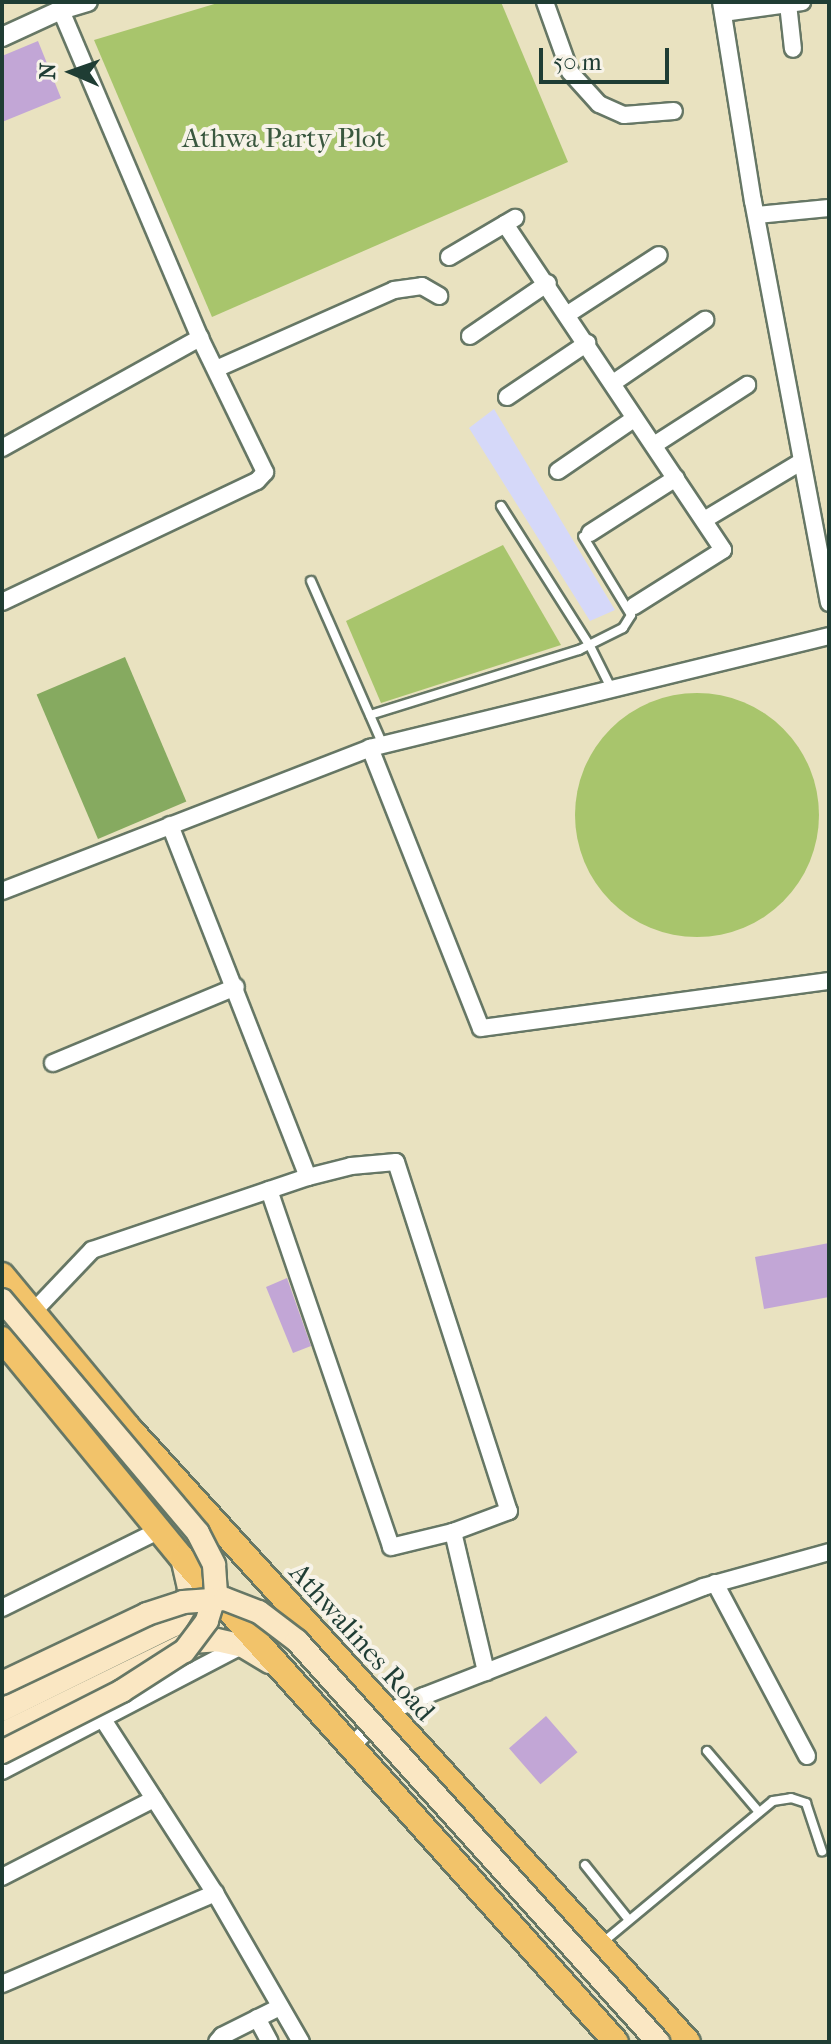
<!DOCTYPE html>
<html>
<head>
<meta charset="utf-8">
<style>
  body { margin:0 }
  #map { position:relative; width:831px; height:2044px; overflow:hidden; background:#e9e2c0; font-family:"IM FELL French Canon",serif }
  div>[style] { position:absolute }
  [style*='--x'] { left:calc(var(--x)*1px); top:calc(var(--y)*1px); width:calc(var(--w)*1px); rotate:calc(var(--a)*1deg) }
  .built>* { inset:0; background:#d5d8f9 }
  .green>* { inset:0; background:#a8c56c }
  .round { border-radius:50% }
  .forest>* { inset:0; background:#86aa60; transform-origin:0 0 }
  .building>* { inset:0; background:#c2a6d6; transform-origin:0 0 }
  .roads { filter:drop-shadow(2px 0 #667765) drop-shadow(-2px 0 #667765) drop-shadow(0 2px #667765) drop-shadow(0 -2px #667765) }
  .service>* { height:8px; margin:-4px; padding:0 4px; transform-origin:4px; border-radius:4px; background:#fff }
  .minor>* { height:16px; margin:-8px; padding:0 8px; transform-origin:8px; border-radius:8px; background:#fff }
  .tertiary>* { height:18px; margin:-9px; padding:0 9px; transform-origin:9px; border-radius:9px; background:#fff }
  .secondary>* { height:22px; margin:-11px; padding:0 11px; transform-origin:11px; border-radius:11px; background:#fae7c3 }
  .primary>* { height:24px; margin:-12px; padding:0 12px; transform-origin:12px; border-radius:12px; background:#f2c36a }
  .bridges { filter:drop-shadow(2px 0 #667765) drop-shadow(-2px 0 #667765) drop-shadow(0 2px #667765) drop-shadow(0 -2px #667765) }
  .secondary-bridge>* { height:22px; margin:-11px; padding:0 11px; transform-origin:11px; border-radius:11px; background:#fae7c3 }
  span { translate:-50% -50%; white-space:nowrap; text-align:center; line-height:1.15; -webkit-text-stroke:8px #f7f3e8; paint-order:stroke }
  .park-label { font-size:28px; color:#3a583f }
  .street-label { font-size:28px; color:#1f3d34 }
  .frame { position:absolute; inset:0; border:4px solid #1f3d34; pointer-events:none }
  .north { position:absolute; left:32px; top:32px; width:80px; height:80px; -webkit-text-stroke:6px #f7f3e8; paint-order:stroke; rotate:272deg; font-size:22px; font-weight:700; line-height:32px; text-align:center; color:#1f3d34 }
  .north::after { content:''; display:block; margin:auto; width:28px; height:36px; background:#1f3d34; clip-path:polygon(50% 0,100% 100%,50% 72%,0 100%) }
  .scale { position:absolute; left:539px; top:48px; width:130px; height:36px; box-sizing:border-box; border:4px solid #1f3d34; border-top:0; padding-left:10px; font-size:24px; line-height:28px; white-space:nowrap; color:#1f3d34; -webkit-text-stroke:6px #f7f3e8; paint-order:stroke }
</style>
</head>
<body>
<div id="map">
  <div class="built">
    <div style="clip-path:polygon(494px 409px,615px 610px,590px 621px,469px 428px)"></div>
  </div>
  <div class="green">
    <div style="clip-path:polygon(221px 2px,501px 2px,568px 162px,212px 317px,94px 40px)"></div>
    <div style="clip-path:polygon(503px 545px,561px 645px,381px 703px,346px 621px)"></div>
    <div class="round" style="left:575px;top:693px;width:244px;height:244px"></div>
  </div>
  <div class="forest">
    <div style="left:125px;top:657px;width:157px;height:96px;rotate:67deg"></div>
  </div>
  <div class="building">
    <div style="clip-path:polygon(38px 41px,61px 98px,2px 122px,2px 56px)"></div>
    <div style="clip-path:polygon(829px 1243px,829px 1297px,764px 1309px,755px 1257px)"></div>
    <div style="clip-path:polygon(287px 1278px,311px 1346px,293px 1353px,266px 1287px)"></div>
    <div style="left:546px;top:1716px;width:48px;height:49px;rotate:49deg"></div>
  </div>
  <div class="roads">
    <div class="service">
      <div style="--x:501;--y:506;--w:166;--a:57.6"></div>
      <div style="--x:590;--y:646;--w:47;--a:63.4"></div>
      <div style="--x:311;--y:581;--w:179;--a:66.3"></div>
      <div style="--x:370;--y:715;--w:219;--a:-17.3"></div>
      <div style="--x:579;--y:650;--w:49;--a:-26.6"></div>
      <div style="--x:623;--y:628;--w:15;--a:-58"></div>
      <div style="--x:631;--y:615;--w:92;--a:-121.3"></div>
      <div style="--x:707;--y:1751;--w:80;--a:49.6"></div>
      <div style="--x:585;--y:1865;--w:70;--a:51.3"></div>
      <div style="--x:602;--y:1943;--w:222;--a:-39.7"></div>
      <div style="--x:773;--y:1801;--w:18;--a:-9"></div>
      <div style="--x:791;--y:1798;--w:16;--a:18"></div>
      <div style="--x:806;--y:1803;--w:51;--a:71.6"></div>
    </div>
    <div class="minor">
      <div style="--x:545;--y:2;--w:74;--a:70.3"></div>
      <div style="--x:570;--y:72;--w:43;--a:47.8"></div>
      <div style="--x:599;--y:104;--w:27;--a:24"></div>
      <div style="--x:624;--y:115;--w:50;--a:-4.6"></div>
      <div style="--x:721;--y:2;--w:202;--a:80.9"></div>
      <div style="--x:753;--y:201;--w:409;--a:79.3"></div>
      <div style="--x:788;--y:4;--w:45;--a:83.7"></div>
      <div style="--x:723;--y:13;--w:80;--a:-7.9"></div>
      <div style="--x:757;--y:215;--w:72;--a:-5.6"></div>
      <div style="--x:505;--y:224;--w:392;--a:56.2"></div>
      <div style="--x:723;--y:550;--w:105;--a:147.8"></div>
      <div style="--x:449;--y:257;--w:77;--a:-30.6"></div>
      <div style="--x:568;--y:314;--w:108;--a:-33"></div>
      <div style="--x:470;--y:336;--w:94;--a:-34.2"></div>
      <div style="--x:216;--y:369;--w:195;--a:-23.9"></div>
      <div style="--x:394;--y:290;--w:28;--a:-8"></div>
      <div style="--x:422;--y:286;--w:20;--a:30"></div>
      <div style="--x:613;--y:383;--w:112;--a:-34.4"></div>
      <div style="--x:507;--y:397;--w:97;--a:-34"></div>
      <div style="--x:654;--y:445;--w:111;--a:-32.8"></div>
      <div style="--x:2;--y:448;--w:227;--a:-29.1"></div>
      <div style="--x:558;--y:471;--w:93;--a:-34.5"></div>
      <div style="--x:704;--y:520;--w:114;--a:-31"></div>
      <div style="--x:590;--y:533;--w:102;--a:-32.6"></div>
      <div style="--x:2;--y:602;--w:282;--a:-25.4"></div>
      <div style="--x:257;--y:481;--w:12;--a:-48"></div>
      <div style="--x:265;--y:472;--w:149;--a:-115.9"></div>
      <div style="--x:200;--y:338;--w:356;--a:-113"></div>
      <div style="--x:370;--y:748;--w:301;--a:68.4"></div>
      <div style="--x:481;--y:1028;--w:351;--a:-7.7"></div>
      <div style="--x:170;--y:825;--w:378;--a:68.6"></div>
      <div style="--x:2;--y:891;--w:395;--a:-21.2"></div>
      <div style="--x:370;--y:748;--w:472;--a:-13.7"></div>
      <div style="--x:53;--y:1063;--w:198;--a:-22.6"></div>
      <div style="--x:269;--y:1190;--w:377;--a:71.1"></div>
      <div style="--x:391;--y:1547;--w:64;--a:-13.6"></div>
      <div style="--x:34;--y:1311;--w:84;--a:-46.4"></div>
      <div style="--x:92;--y:1250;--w:228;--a:-18.7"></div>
      <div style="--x:308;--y:1177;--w:44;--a:-14.3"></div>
      <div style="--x:351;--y:1166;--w:45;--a:-5.1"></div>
      <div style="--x:396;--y:1162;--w:367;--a:72.1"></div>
      <div style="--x:509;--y:1511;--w:60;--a:159.4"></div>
      <div style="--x:453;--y:1532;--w:144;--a:76.7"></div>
      <div style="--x:715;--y:1583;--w:196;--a:62"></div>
      <div style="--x:2;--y:1608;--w:176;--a:-26.3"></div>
      <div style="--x:104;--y:1721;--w:205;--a:57.2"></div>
      <div style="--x:215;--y:1893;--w:172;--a:60"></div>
      <div style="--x:351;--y:1746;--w:48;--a:-43.3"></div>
      <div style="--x:386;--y:1713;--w:42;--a:-24.1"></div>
      <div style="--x:424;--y:1696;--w:300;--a:-21.3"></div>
      <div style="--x:703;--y:1587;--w:131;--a:-15.5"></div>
      <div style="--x:2;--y:1771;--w:274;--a:-27.6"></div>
      <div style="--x:2;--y:1877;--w:171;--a:-27.2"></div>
      <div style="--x:2;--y:1984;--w:232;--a:-23.1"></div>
      <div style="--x:257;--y:2018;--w:27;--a:62"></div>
      <div style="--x:217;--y:2042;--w:8;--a:-50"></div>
      <div style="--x:222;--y:2036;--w:65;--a:-26.6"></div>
    </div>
    <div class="tertiary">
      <div style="--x:2;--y:37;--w:65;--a:-24.6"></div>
      <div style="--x:61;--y:10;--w:28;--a:-17"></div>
    </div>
    <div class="secondary">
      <div style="--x:2;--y:1710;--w:192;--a:-26.3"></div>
      <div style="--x:174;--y:1625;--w:27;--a:-59"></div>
      <div style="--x:188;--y:1602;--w:14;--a:-86"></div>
      <div style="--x:189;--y:1588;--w:31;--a:-103"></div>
      <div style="--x:2;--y:1734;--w:210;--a:-26"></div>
      <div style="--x:191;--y:1642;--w:26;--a:-4"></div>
      <div style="--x:217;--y:1640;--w:27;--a:13"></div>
      <div style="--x:243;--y:1646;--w:31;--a:31"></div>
    </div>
    <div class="primary">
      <div style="--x:2;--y:1275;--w:199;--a:50.3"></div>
      <div style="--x:129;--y:1428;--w:830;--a:47.68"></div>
      <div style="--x:2;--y:1339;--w:283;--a:50.6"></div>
      <div style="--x:182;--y:1558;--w:650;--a:48.12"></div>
    </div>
  </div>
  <div class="bridges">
    <div class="secondary-bridge">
      <div style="--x:2;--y:1300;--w:304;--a:49.9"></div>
      <div style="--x:198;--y:1533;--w:36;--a:63"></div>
      <div style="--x:214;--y:1565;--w:26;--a:86"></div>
      <div style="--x:216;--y:1591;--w:31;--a:107"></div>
      <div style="--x:207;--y:1621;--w:38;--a:127"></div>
      <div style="--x:184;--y:1651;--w:74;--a:147.2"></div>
      <div style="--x:122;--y:1691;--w:135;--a:153.1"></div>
      <div style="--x:2;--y:1683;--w:161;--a:-25.4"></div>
      <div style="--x:147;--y:1614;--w:38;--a:-18"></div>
      <div style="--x:183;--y:1602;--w:42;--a:-4.1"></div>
      <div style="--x:225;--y:1599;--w:36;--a:21"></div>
      <div style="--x:259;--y:1612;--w:48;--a:37.3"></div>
      <div style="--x:297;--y:1641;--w:540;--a:48"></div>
    </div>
  </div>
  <div class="park-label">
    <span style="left:284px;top:138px">Athwa Party Plot</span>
  </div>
  <div class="street-label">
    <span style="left:362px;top:1642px;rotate:48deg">Athwalines Road</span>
  </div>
  <div class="frame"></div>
  <div class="north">N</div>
  <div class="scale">50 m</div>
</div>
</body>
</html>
